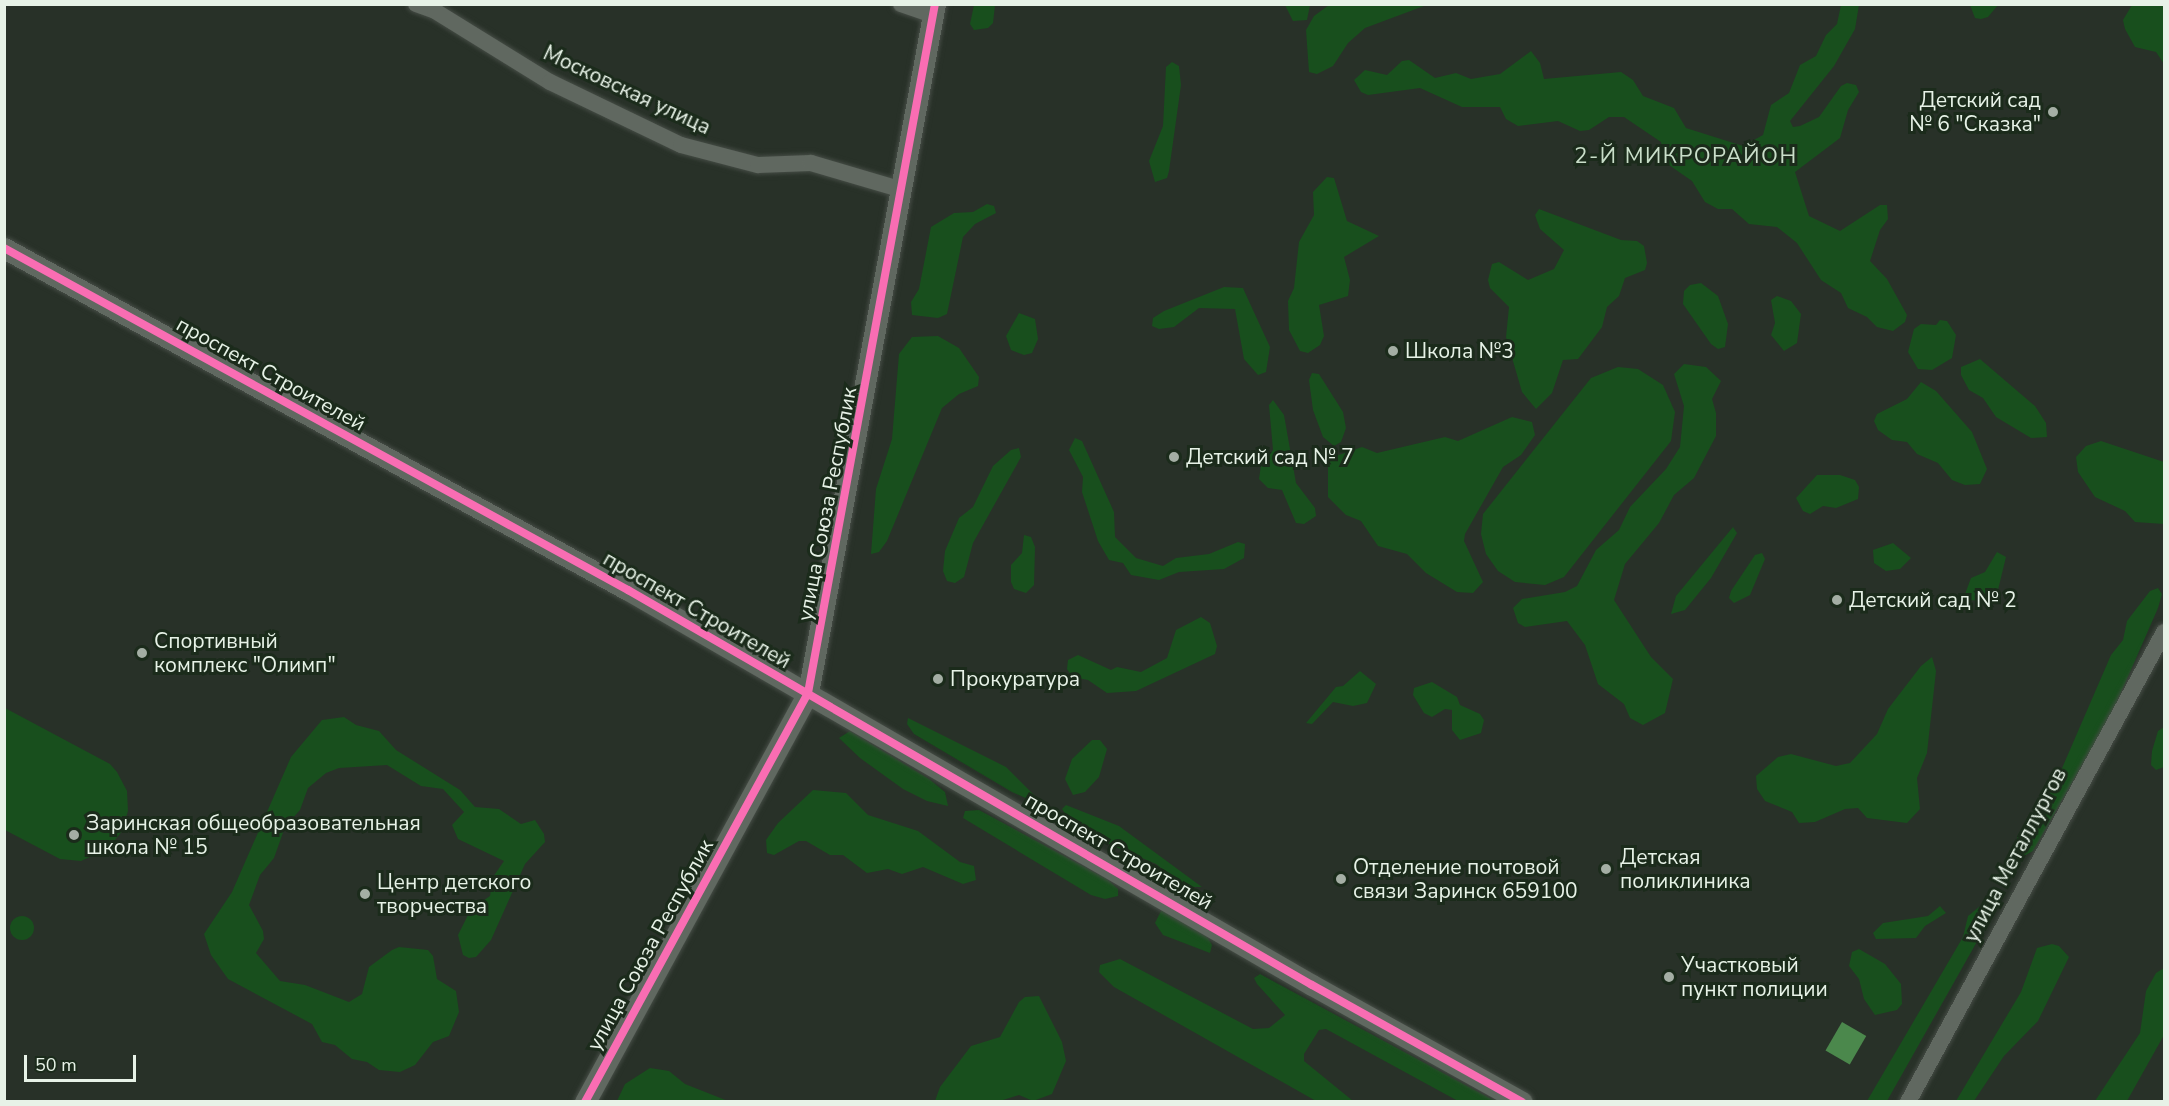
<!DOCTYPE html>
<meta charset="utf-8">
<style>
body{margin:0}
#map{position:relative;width:2169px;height:1106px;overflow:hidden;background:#283128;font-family:"Nunito Sans",sans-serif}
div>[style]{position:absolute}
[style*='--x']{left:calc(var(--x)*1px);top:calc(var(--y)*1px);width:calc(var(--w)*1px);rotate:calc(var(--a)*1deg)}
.green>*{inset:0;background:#184f1d}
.round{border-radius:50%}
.water>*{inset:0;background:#4b884c;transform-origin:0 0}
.roads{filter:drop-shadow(0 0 2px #454c45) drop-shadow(0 0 2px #454c45)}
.minor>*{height:16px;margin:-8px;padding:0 8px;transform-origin:8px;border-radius:8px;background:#606860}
.tertiary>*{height:21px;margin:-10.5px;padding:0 10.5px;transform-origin:10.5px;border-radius:10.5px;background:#606860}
.cycleway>*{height:8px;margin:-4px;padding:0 4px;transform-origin:4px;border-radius:4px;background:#f96db3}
.dots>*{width:16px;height:16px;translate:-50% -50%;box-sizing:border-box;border:3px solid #1b2b1b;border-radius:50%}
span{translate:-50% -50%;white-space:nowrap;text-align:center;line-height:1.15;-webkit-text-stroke:6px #1b2b1b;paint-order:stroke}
.street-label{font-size:21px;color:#e7f2e7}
.poi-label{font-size:21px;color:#e7f2e7}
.right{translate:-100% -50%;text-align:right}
.left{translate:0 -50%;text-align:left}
.neighbourhood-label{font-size:22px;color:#c9dec9;letter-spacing:1.5px}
.frame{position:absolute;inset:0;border:6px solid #e7f2e7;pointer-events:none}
.scale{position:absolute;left:24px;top:1055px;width:112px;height:27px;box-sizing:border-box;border:3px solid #e7f2e7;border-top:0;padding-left:8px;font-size:18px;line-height:21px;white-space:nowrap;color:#e7f2e7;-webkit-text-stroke:4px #1b2b1b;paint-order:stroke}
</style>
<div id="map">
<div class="green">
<div style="clip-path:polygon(974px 5px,995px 5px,993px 23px,988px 28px,974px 30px,970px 24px)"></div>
<div style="clip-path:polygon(1285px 5px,1310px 5px,1307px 20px,1293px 21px)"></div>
<div style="clip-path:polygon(1329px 5px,1329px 4px,1441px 5px,1424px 6px,1365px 28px,1348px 43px,1333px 66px,1317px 74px,1309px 72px,1306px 30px,1314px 16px)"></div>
<div style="clip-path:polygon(1841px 5px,1859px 5px,1855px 29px,1834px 66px,1790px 121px,1793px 127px,1800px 126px,1819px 117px,1841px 86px,1847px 83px,1856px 85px,1859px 92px,1848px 110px,1840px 138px,1795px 172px,1809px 216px,1840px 231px,1880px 205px,1887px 205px,1888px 219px,1880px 230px,1870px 261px,1887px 279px,1907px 315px,1905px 322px,1893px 331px,1877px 327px,1867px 317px,1848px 308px,1841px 293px,1821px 280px,1797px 243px,1777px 227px,1749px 224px,1732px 209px,1718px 209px,1705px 202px,1692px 181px,1666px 163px,1661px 142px,1624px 117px,1609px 117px,1589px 130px,1580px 131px,1558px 121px,1518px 126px,1506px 119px,1500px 107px,1462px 107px,1420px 88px,1368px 95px,1361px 92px,1354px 80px,1365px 70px,1387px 75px,1402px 61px,1409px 60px,1435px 78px,1456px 73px,1471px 79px,1500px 74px,1531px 51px,1540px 63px,1544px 79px,1621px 72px,1633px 80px,1643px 96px,1674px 108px,1686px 128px,1743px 146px,1763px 135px,1771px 105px,1789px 93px,1800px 65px,1816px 56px,1826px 35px,1837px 24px)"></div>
<div style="clip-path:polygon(1970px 5px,1970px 4px,1998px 5px,1988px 17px,1981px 19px,1975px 18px)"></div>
<div style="clip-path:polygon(2132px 5px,2164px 5px,2164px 64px,2156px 52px,2135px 47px,2125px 29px,2123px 20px)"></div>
<div style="clip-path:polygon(1172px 62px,1179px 66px,1181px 85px,1169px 171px,1167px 178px,1155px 182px,1149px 161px,1163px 126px,1166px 67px)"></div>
<div style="clip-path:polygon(1327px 177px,1334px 178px,1347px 221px,1379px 236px,1344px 257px,1350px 280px,1348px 296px,1319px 305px,1324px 336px,1320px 345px,1308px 353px,1300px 351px,1289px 330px,1288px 301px,1294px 288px,1299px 242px,1314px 215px,1313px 192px)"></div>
<div style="clip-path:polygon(987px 204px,994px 206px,996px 213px,975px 224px,963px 237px,947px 314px,938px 318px,912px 315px,911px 302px,919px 289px,931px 227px,954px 213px,973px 212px)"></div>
<div style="clip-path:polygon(1539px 209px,1621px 240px,1637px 241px,1644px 246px,1647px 263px,1645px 270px,1625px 278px,1619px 296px,1607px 307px,1602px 327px,1578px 359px,1563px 360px,1552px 393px,1536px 409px,1522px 392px,1506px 337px,1509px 307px,1490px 288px,1488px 280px,1492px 264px,1499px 262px,1528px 280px,1554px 269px,1564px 250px,1540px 229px,1535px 215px)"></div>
<div style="clip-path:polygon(1701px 283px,1718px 296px,1728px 324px,1725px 347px,1718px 349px,1711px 344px,1683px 304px,1684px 291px,1690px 285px)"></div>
<div style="clip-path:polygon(1224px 287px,1243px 288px,1247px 297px,1270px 347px,1266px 372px,1258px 375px,1244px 359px,1235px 309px,1199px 308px,1174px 327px,1159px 329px,1152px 326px,1153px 318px,1164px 311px)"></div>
<div style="clip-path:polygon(1777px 296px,1791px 301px,1801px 314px,1797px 343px,1784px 351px,1771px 335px,1775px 323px,1771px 300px)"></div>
<div style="clip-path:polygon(1019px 313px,1035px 319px,1038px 339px,1032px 353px,1024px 355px,1011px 350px,1006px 336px)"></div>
<div style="clip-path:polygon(1940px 320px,1947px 321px,1956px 335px,1952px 358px,1932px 370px,1918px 369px,1908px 352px,1914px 329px,1921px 324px,1936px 325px)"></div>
<div style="clip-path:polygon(938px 336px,959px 348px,979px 377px,978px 386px,959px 394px,942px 408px,887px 541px,879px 552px,871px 554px,876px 489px,892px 439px,899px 354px,912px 337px)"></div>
<div style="clip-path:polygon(1980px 359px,2035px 406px,2046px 423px,2047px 437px,2031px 438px,1996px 417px,1983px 398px,1969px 390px,1961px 375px,1961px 367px)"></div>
<div style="clip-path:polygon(1684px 364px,1706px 367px,1721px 381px,1712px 399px,1716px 413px,1716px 436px,1694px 478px,1674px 495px,1659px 523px,1625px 564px,1614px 600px,1651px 657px,1673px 679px,1665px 713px,1643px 725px,1630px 718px,1624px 704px,1598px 684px,1585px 645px,1567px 621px,1525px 627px,1518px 623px,1513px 608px,1522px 599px,1565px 592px,1577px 586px,1596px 550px,1619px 530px,1630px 507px,1666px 469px,1680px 447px,1684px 406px,1674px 374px)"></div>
<div style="clip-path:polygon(1618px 367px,1638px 369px,1663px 385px,1675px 412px,1671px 441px,1564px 577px,1545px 585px,1515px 582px,1498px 571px,1486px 554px,1481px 534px,1483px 514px,1591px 378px)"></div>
<div style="clip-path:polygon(1312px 373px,1319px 374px,1343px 412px,1346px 428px,1341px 442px,1334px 446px,1323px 437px,1313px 410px,1309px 380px)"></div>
<div style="clip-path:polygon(1921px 382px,1936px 391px,1972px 432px,1987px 469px,1980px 484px,1965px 485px,1952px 480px,1938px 463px,1917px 454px,1907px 442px,1892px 440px,1878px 430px,1874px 421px,1877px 414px,1907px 399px)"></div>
<div style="clip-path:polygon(1273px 400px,1284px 415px,1296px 483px,1315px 508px,1316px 516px,1304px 524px,1296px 523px,1282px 490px,1268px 488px,1259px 479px,1261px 465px,1273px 450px,1269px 405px)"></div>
<div style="clip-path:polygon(1512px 417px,1532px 422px,1535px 435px,1521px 455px,1503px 467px,1465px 534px,1464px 541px,1483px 582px,1473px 593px,1457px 592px,1426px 573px,1407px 554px,1378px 546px,1361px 521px,1346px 515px,1328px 497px,1328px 465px,1333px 457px,1362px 447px,1377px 453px,1445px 437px,1458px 441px)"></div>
<div style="clip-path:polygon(1075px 438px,1082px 441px,1114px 512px,1115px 537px,1136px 558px,1163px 566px,1176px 558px,1209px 554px,1238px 542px,1245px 544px,1244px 558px,1224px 569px,1179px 572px,1159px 580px,1131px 575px,1123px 563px,1109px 560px,1098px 541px,1082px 492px,1083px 477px,1069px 450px)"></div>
<div style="clip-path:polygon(2101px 441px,2164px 462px,2164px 524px,2135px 522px,2125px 511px,2095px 497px,2078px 472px,2076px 457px,2086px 446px)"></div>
<div style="clip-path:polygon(1019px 448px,1021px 457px,973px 543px,964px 577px,955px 583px,947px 581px,943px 571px,945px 551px,959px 518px,973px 507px,993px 466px,1011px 450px)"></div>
<div style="clip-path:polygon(1817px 475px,1840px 475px,1855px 480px,1859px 487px,1858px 499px,1836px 508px,1823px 506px,1810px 514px,1803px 511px,1796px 498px)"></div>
<div style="clip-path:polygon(1733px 527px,1737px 533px,1711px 578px,1685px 610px,1671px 614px,1676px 596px)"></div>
<div style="clip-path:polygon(1024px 535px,1031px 537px,1035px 547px,1034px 585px,1026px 593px,1014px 589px,1011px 582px,1011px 565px,1022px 553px)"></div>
<div style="clip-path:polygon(1893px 543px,1911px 558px,1900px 569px,1886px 571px,1874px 563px,1873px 550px)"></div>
<div style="clip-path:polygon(1997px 552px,2006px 557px,1997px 594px,1983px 601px,1969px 600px,1965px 594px,1971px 578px,1985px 572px)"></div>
<div style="clip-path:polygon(1762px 553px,1765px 559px,1750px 595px,1734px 603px,1729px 598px,1731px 591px,1755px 555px)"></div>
<div style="clip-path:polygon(2158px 588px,2162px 594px,2158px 608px,2113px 711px,2033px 851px,2020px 858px,2017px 836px,2053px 789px,2111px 655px,2123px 640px,2127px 621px,2150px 591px)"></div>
<div style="clip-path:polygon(1201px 617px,1210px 623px,1217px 646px,1215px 654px,1136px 691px,1107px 693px,1088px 680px,1072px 677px,1067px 669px,1068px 660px,1078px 655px,1111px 670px,1117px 667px,1141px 672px,1167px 658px,1176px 630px)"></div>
<div style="clip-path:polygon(1932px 657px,1936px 671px,1927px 753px,1917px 778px,1920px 809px,1907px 823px,1867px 818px,1858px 808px,1845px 809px,1815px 822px,1799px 823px,1792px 812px,1765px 801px,1757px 789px,1756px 776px,1778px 757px,1791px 754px,1836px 766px,1850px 763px,1877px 734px,1888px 709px,1921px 666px)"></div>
<div style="clip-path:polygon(1360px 671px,1376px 684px,1367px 703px,1353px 706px,1333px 702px,1312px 724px,1306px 723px,1336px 687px,1343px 686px)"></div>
<div style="clip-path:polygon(1432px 682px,1457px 697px,1460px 705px,1480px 714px,1484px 720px,1481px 733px,1460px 740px,1452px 730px,1452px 710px,1445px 709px,1432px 717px,1424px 713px,1413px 695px,1414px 688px)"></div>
<div style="clip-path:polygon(5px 708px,110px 764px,117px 772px,127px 791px,128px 811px,122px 831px,109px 848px,81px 861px,60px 859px,5px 830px)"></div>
<div style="clip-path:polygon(344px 717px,356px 725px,379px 731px,396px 750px,460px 790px,475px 807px,499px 809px,521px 824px,535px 820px,544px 834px,545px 842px,525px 864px,491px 940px,476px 957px,469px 958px,463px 955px,458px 935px,471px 909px,490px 896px,493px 877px,504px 861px,458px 839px,452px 825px,464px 812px,443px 789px,421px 786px,387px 765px,339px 768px,326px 773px,308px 788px,300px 810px,285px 827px,274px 858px,260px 875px,249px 905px,263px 931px,264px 939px,256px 953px,280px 981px,305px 985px,349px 1002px,362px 994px,369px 967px,392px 950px,399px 947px,428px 950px,433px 956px,437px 979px,456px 991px,459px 1012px,449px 1036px,433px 1042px,415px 1065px,400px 1072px,379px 1070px,367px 1062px,352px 1059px,335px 1045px,322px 1042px,312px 1024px,228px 979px,211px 955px,204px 934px,232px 892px,291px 757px,322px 720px)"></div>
<div style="clip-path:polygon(908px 718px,1006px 767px,1036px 797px,1030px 800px,1012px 792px,914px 734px,907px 724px)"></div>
<div style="clip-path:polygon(2164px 727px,2164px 767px,2156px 770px,2151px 765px,2152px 751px,2158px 731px)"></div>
<div style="clip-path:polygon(850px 731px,929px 779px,945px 792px,948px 806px,927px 801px,903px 789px,860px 758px,839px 738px)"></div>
<div style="clip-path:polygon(1092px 740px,1100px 740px,1107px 749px,1099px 777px,1085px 792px,1073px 795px,1065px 779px,1072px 759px)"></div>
<div style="clip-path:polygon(813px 790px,846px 793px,868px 815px,918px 831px,960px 862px,974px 866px,976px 880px,963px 884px,923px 867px,902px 874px,888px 869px,867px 873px,843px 855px,830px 855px,806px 841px,799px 841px,774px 855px,767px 853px,766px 840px,778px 823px)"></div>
<div style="clip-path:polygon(1066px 805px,1119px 826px,1202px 887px,1186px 887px,1156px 864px,1109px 844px,1066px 815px,1062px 809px)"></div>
<div style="clip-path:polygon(979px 810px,1107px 879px,1118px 889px,1118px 896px,1105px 899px,1091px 895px,963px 818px,965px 811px)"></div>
<div style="clip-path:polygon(1984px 903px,1990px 906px,1992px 915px,1887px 1101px,1867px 1101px,1963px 937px,1968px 916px)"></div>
<div style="clip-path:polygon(1940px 906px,1946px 913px,1925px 926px,1916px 938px,1876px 939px,1873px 933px,1883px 923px,1928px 916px)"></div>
<div style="clip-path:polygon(1161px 911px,1169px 911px,1208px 938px,1212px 945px,1210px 953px,1163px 935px,1155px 923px)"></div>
<div class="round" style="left:10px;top:916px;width:24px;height:24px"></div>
<div style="clip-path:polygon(2052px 944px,2059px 946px,2069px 957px,2038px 1021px,2004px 1056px,1974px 1101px,1956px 1101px,2021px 992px,2037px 948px)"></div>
<div style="clip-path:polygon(1859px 949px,1885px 964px,1901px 984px,1902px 1004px,1897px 1010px,1875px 1015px,1864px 999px,1859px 979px,1849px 966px,1852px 952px)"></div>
<div style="clip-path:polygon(1120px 959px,1253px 1029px,1269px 1028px,1285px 1015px,1257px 984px,1254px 978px,1260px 974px,1495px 1101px,1458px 1101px,1326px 1029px,1319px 1030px,1304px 1054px,1304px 1061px,1353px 1101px,1316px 1101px,1114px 987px,1099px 972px,1100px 965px)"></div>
<div style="clip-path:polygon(2164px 968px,2164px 1035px,2127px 1101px,2095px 1101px,2140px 1033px,2146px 991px,2156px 973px)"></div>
<div style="clip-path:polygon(1039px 996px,1062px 1042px,1066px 1061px,1052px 1094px,1033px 1101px,1019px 1095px,1000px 1101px,935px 1101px,940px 1087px,971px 1046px,1000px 1037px,1019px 1002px,1025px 997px)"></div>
<div style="clip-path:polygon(650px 1068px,669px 1071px,685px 1084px,728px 1101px,617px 1101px,625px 1084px)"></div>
</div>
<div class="water">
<div style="left:1842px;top:1022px;width:28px;height:33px;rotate:30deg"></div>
</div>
<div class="roads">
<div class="minor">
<div style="--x:416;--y:4;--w:20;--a:20"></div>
<div style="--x:435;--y:11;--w:135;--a:31.7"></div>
<div style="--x:550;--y:82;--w:145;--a:25.7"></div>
<div style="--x:681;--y:145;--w:80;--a:14.6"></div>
<div style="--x:758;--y:165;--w:53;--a:-2.2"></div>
<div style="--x:811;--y:163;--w:96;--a:16.4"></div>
<div style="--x:901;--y:4;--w:34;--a:19"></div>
<div style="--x:1908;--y:1102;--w:535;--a:-61.42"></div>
</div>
<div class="tertiary">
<div style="--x:4;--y:248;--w:712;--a:28.73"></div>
<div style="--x:628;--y:590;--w:790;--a:30.01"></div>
<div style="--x:1312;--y:985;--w:240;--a:29.1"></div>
<div style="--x:585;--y:1102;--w:466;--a:-61.4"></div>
<div style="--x:808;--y:693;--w:701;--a:-79.56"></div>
</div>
</div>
<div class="cycleway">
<div style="--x:4;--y:248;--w:712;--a:28.73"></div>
<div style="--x:628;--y:590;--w:790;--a:30.01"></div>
<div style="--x:1312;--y:985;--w:240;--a:29.1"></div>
<div style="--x:585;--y:1102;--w:466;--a:-61.4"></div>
<div style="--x:808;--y:693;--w:701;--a:-79.56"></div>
</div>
<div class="dots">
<div style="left:2053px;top:112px;background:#a4aea4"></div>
<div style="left:1393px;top:351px;background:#a4aea4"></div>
<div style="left:1174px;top:457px;background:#a4aea4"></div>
<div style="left:1837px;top:600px;background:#a4aea4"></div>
<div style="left:142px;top:653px;background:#a4aea4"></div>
<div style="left:938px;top:679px;background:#a4aea4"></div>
<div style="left:74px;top:835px;background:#a4aea4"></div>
<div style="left:1606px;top:869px;background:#a4aea4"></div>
<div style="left:1341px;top:879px;background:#a4aea4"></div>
<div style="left:365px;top:894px;background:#a4aea4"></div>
<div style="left:1669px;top:977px;background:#a4aea4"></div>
</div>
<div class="street-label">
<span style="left:627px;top:90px;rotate:25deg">Московская улица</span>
<span style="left:271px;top:374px;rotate:29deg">проспект Строителей</span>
<span style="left:827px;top:504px;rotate:-79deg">улица Союза Республик</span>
<span style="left:697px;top:610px;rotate:30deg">проспект Строителей</span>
<span style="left:1119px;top:851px;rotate:30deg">проспект Строителей</span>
<span style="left:2015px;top:855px;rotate:-62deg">улица Металлургов</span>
<span style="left:650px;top:945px;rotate:-61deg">улица Союза Республик</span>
</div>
<div class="poi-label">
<span class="right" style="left:2041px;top:112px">Детский сад<br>№ 6 "Сказка"</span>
<span class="left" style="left:1405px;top:351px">Школа №3</span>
<span class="left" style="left:1186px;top:457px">Детский сад № 7</span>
<span class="left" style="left:1849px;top:600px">Детский сад № 2</span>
<span class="left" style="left:154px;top:653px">Спортивный<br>комплекс "Олимп"</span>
<span class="left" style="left:950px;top:679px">Прокуратура</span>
<span class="left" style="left:86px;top:835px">Заринская общеобразовательная<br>школа № 15</span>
<span class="left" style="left:1620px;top:869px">Детская<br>поликлиника</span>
<span class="left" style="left:1353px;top:879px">Отделение почтовой<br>связи Заринск 659100</span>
<span class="left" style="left:377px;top:894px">Центр детского<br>творчества</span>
<span class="left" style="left:1681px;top:977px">Участковый<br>пункт полиции</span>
</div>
<div class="neighbourhood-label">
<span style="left:1686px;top:157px">2-Й МИКРОРАЙОН</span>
</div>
<div class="frame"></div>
<div class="scale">50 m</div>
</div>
